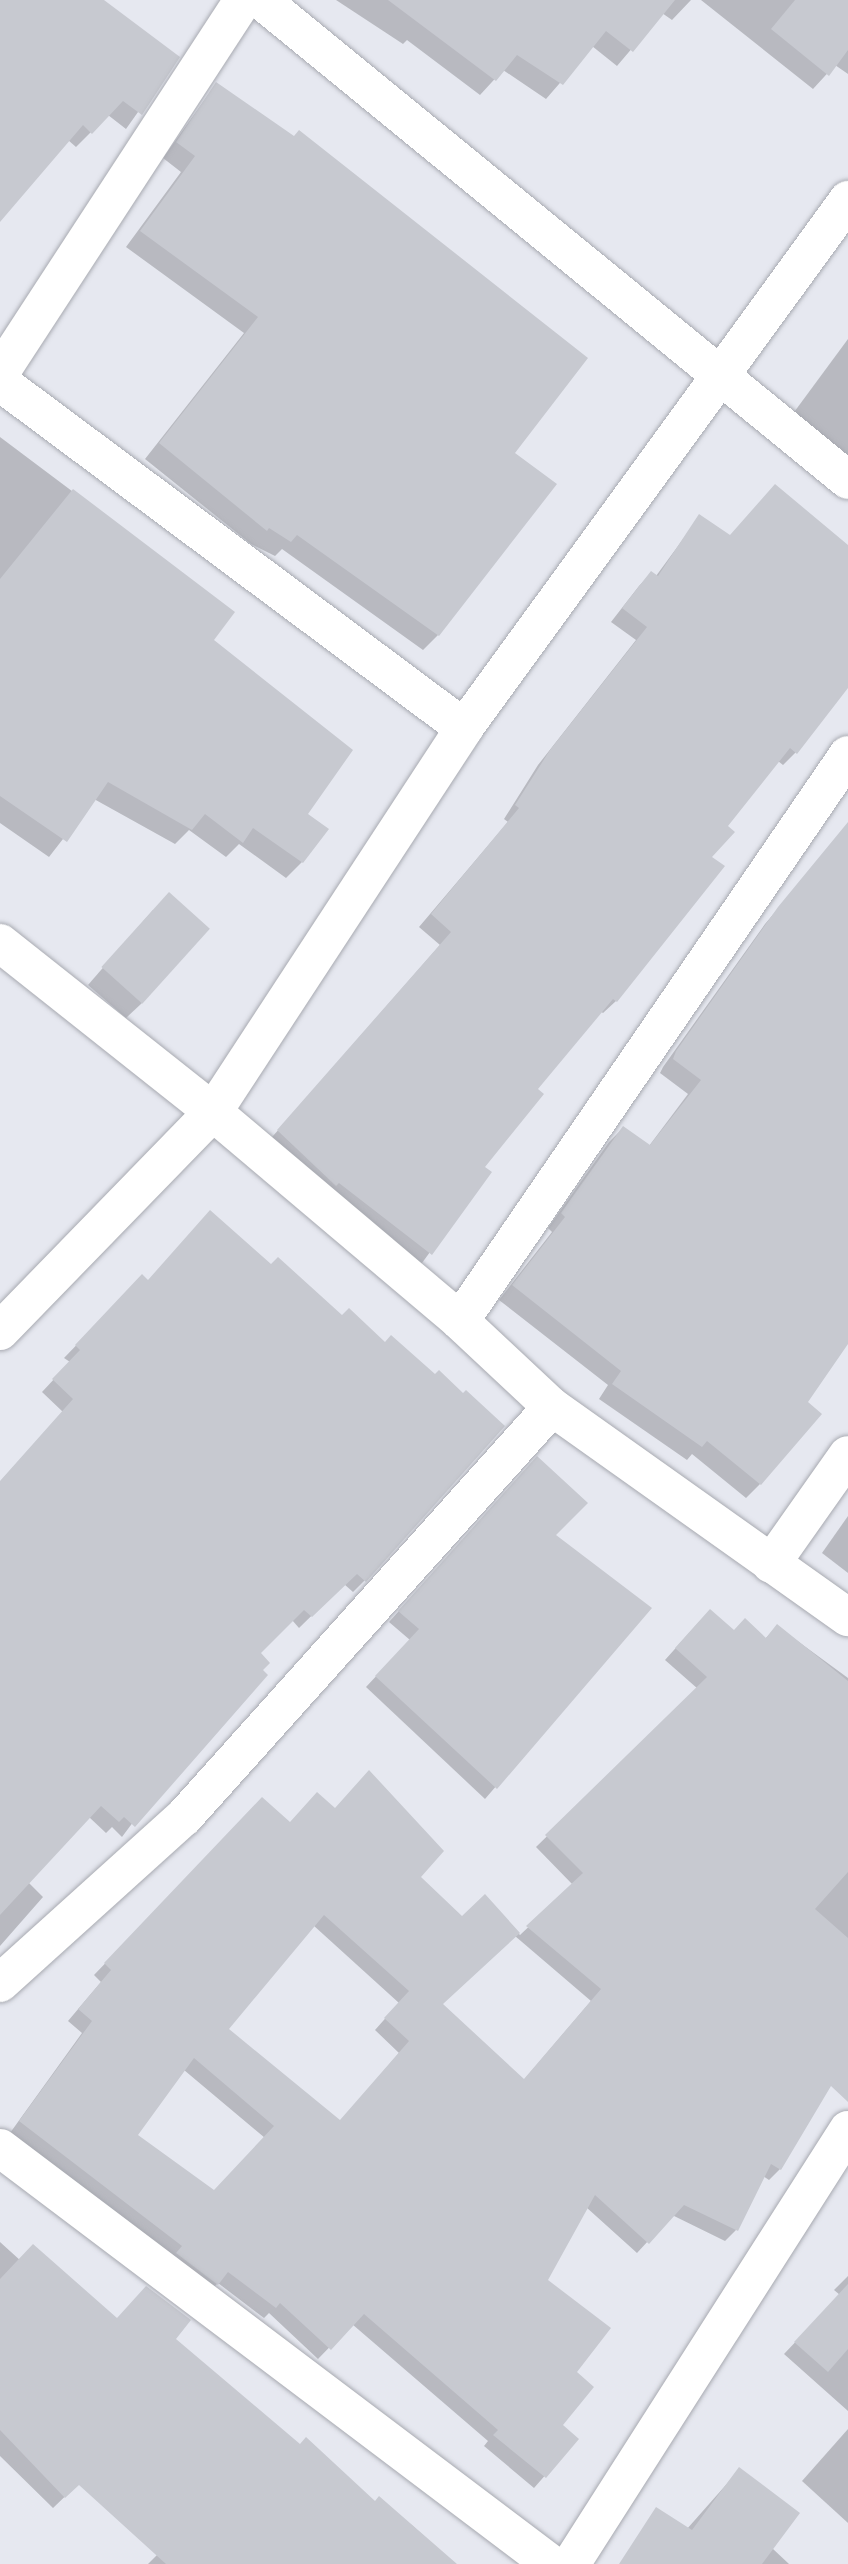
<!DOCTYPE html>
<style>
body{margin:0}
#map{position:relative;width:848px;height:2564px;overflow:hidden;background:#e6e8f0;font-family:Rubik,sans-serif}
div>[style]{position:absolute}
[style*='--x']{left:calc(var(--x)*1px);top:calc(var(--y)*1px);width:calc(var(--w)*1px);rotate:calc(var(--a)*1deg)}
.shadow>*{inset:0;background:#0003}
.building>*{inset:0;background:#c7c9d0;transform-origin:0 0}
.roads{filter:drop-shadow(0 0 2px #a8aab1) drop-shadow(0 0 2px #a8aab1)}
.street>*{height:38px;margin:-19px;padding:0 19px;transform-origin:19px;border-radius:19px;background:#fff}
span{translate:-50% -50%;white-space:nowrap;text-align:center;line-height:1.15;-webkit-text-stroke:6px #fff;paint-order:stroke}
</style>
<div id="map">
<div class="shadow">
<div style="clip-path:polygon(0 0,101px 0,177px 57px,126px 129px,108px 115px,76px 147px,68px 140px,0 218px)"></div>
<div style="clip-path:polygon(336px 0,691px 0,672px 20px,662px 13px,617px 66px,592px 46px,546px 99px,503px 70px,480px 95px,407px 40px,403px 44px)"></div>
<div style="clip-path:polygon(701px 0,848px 0,848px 74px,835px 65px,813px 89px)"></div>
<div style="clip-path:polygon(216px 84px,512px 453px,438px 635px,423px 650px,282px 549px,275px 556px,251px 544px,145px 459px,244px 333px,126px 247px,181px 172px,163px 158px)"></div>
<div style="clip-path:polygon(848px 339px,848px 469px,789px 419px)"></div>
<div style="clip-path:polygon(0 437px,233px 612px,212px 640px,305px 815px,302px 862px,286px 878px,239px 844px,226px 857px,189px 830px,175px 844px,94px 799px,49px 857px,0 823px)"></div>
<div style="clip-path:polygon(700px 516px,729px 537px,848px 548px,848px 635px,796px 752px,783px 765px,778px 761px,725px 826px,710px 857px,616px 1001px,603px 1013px,600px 1011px,536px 1089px,483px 1167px,489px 1172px,419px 1267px,266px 1144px,440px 945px,419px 927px,508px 822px,504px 819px,538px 765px,636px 640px,611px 622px,639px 586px,651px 573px,656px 576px)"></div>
<div style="clip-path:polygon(848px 826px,848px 1341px,806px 1403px,760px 1484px,746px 1498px,692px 1454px,687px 1460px,599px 1399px,608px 1385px,499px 1300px,552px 1232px,548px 1228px,609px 1142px,623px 1128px,649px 1146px,688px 1094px,660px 1073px,663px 1067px,765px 924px)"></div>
<div style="clip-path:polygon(153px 910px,142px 1003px,126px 1018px,88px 985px)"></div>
<div style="clip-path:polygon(142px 1277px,365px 1580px,353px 1592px,344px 1584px,299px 1628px,292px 1620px,259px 1653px,122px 1837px,112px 1827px,106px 1833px,89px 1817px,28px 1882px,43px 1897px,0 1946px,0 1482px,63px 1412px,42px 1392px,70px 1362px,64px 1358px)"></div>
<div style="clip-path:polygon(527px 1469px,554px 1535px,650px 1608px,485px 1799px,366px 1687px,410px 1640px,389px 1622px)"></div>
<div style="clip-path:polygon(848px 1516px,848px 1573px,822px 1553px)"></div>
<div style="clip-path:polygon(evenodd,699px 1622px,765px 1639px,777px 1626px,848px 1678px,848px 2065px,829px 2085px,780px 2169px,769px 2180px,763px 2176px,736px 2230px,725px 2241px,672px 2215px,637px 2253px,586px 2207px,545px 2281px,575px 2372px,560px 2425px,577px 2439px,534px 2488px,484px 2446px,488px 2441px,352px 2324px,318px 2359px,269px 2313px,264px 2318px,218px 2283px,206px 2295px,10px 2133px,82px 2033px,68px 2021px,101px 1982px,94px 1975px,262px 1800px,289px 1824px,419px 1878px,462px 1918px,484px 1897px,520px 1935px,573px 1885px,536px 1847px,698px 1689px,665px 1660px,699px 1622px,313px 1925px,399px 2003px,375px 2030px,399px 2053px,340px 2122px,226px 2030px,313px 1925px,699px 1622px,515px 1936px,591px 2001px,523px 2081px,441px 2004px,515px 1936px,699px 1622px,184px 2070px,265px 2138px,214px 2192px,136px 2135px,184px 2070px)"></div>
<div style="clip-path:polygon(0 2242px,53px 2290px,116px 2320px,174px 2339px,300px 2446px,375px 2503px,379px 2499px,414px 2527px,454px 2564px,304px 2564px,104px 2459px,53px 2508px,0 2456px)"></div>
<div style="clip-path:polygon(848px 2276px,848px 2411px,784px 2354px,840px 2295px,834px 2290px)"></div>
<div style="clip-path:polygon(848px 2429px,848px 2523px,802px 2481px)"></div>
<div style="clip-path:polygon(740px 2469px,772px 2548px,789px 2564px,656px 2564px)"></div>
<div style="clip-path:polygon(181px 2531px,216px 2564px,148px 2564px)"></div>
</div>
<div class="building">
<div style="clip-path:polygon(0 0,104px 0,180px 57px,142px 115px,123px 101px,92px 134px,83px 125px,0 222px)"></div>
<div style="clip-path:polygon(388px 0,675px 0,633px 52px,606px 31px,563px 85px,517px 55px,496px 81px)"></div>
<div style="clip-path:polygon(795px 0,848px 0,848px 50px,829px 76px,771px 29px)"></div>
<div style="clip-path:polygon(216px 82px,294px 136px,299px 130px,588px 358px,515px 453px,557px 484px,439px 636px,297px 535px,291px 542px,269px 528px,267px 531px,159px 443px,258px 317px,140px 231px,195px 156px,176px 142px)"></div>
<div style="clip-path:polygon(775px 484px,848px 545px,848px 688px,797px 754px,790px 748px,728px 826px,735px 832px,712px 857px,725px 866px,617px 1002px,613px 999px,538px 1089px,544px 1094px,485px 1167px,492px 1172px,432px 1255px,339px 1183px,336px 1186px,277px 1130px,451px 932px,431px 914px,519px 808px,515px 805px,550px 750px,647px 627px,622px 608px,651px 571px,658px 576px,699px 514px,730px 535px)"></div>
<div style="clip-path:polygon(73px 489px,235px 612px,214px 640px,353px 750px,308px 814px,329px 829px,303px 863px,253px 828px,243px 843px,205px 814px,192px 830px,108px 782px,67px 842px,0 796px,0 579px)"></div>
<div style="clip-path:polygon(848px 822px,848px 1344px,808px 1402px,822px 1414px,761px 1485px,707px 1441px,702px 1447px,612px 1384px,621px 1371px,512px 1285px,565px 1217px,561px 1213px,623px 1126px,650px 1145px,701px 1080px,673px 1059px,676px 1051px,778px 907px)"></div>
<div style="left:169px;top:892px;width:55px;height:101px;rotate:42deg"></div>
<div style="clip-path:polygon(210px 1210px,271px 1264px,278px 1257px,342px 1315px,349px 1308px,385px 1342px,391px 1335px,435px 1374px,439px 1370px,463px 1393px,466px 1390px,505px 1426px,366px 1582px,357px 1574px,312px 1617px,304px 1610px,261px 1653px,270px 1663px,263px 1670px,268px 1675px,135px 1827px,124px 1817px,119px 1822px,101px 1806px,0 1915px,0 1481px,73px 1399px,52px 1379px,80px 1350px,75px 1345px,142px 1274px,148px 1280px)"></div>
<div style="clip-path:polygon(537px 1456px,588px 1503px,556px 1535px,652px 1608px,497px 1789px,375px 1676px,419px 1629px,398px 1611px)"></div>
<div style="clip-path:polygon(evenodd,710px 1609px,734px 1630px,745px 1618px,766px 1638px,777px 1624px,848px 1681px,848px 1872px,815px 1909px,848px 1938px,848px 2102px,831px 2086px,781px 2170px,771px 2164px,738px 2231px,684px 2205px,649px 2244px,595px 2195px,548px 2280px,611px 2328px,577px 2372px,594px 2387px,563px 2425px,579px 2439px,546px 2478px,493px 2435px,498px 2430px,364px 2314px,331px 2350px,280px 2303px,276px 2308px,228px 2272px,218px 2285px,176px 2253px,182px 2246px,19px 2121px,92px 2021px,78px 2009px,111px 1970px,104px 1963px,262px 1797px,290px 1822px,317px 1792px,335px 1808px,369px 1770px,444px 1851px,421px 1877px,462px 1916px,485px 1894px,520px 1933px,443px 2004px,524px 2079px,601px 1989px,526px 1926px,583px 1873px,545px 1835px,707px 1677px,675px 1648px,710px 1609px,324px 1915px,409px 1991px,384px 2018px,409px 2041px,340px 2120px,229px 2029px,324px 1915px,710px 1609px,194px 2058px,274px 2126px,214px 2190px,138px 2135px,194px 2058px)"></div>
<div style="clip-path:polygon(33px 2244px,117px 2318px,146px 2286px,191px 2320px,176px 2339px,300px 2444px,306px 2437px,375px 2501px,379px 2496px,457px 2564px,166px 2564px,79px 2485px,65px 2498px,0 2430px,0 2279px)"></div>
<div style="clip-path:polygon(848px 2284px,848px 2349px,828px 2372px,794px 2342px)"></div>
<div style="clip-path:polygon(739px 2467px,800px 2513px,762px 2564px,619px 2564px,656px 2507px,692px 2530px)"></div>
</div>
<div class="roads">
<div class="street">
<div style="--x:261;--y:0;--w:758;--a:39.27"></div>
<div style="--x:0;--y:373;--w:445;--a:-56.9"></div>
<div style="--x:0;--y:382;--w:579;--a:36.71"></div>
<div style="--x:0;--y:943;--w:272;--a:38.4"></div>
<div style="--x:213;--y:1112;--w:324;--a:40.2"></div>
<div style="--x:460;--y:1321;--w:126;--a:43.1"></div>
<div style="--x:552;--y:1407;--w:363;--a:35.4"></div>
<div style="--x:460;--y:1321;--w:686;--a:-55.57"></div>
<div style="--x:0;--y:1331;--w:305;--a:-45.8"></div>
<div style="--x:213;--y:1112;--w:459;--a:-56.8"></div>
<div style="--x:464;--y:728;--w:653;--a:-53.97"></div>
<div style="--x:771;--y:1564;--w:133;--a:-54.8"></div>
<div style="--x:0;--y:1983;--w:248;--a:-42.1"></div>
<div style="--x:184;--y:1817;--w:551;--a:-48.09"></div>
<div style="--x:0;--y:2148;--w:690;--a:37.05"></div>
<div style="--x:571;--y:2564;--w:515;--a:-57.45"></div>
</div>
</div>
</div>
